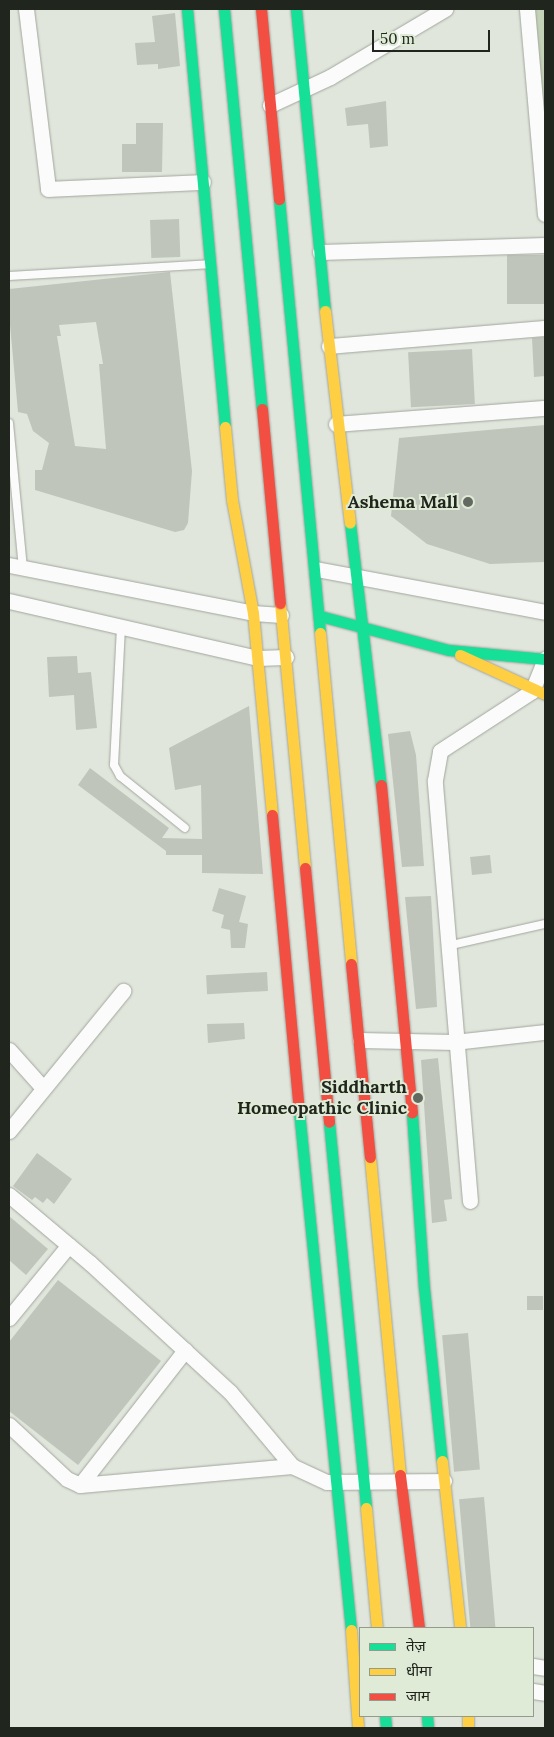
<!DOCTYPE html>
<meta charset="utf-8">
<style>
body{margin:0}
#map{position:relative;width:554px;height:1737px;overflow:hidden;background:#e0e6db;font-family:Lora,"Noto Sans Devanagari",serif}
div>[style]{position:absolute}
[style*='--x']{left:calc(var(--x)*1px);top:calc(var(--y)*1px);width:calc(var(--w)*1px);rotate:calc(var(--a)*1deg)}
.green>*{inset:0;background:#c4d2b8}
.building>*{inset:0;background:#c0c5bc;transform-origin:0 0}
.roads{filter:drop-shadow(0 0 1px #a2a69e) drop-shadow(0 0 1px #a2a69e)}
.lane>*{height:8px;margin:-4px;padding:0 4px;transform-origin:4px;border-radius:4px;background:#fafbfa}
.street>*{height:15px;margin:-7.5px;padding:0 7.5px;transform-origin:7.5px;border-radius:7.5px;background:#fafbfa}
.fast>*{height:11px;margin:-5.5px;padding:0 5.5px;transform-origin:5.5px;border-radius:5.5px;background:#16e098}
.slow>*{height:11px;margin:-5.5px;padding:0 5.5px;transform-origin:5.5px;border-radius:5.5px;background:#ffcf43}
.jam>*{height:11px;margin:-5.5px;padding:0 5.5px;transform-origin:5.5px;border-radius:5.5px;background:#f24e42}
.dots>*{width:14px;height:14px;translate:-50% -50%;box-sizing:border-box;border:2px solid #dfebd6;border-radius:50%}
span{translate:-50% -50%;white-space:nowrap;text-align:center;line-height:1.15;-webkit-text-stroke:4px #dfebd6;paint-order:stroke}
.poi-label{font-size:18px;color:#20251d;font-weight:700}
.right{translate:-100% -50%;text-align:right}
.frame{position:absolute;inset:0;border:10px solid #20251d;pointer-events:none}
.legend{position:absolute;left:359px;top:1627px;width:175px;height:90px;box-sizing:border-box;background:#dfebd6;border:1px solid #939c8c;margin:0;padding:6px 9px;list-style:none;font-size:15px;color:#20251d}
.legend li{display:flex;align-items:center;gap:10px;height:25px}
.legend b{width:25px;border:1px solid #939c8c}
.scale{position:absolute;left:372px;top:30px;width:118px;height:22px;box-sizing:border-box;border:2px solid #20251d;border-top:0;padding-left:6px;font-size:15px;line-height:18px;white-space:nowrap;color:#20251d;-webkit-text-stroke:4px #dfebd6;paint-order:stroke}
</style>
<div id="map">
<div class="green">
<div style="clip-path:polygon(535px 9px,545px 9px,545px 128px)"></div>
</div>
<div class="building">
<div style="clip-path:polygon(175px 13px,180px 66px,158px 69px,158px 64px,137px 65px,135px 43px,155px 42px,152px 16px)"></div>
<div style="clip-path:polygon(386px 101px,388px 146px,370px 148px,368px 124px,347px 126px,345px 108px)"></div>
<div style="clip-path:polygon(136px 123px,163px 123px,162px 172px,122px 172px,122px 144px,136px 144px)"></div>
<div style="left:179px;top:219px;width:38px;height:29px;rotate:88deg"></div>
<div style="left:545px;top:255px;width:49px;height:38px;rotate:90deg"></div>
<div style="clip-path:polygon(evenodd,170px 272px,192px 471px,188px 523px,184px 530px,175px 532px,35px 490px,35px 470px,42px 470px,49px 443px,33px 431px,27px 414px,18px 412px,9px 314px,9px 289px,170px 272px,96px 322px,103px 364px,99px 364px,106px 449px,75px 446px,57px 336px,61px 336px,59px 325px,96px 322px)"></div>
<div style="clip-path:polygon(545px 337px,545px 376px,534px 377px,532px 338px)"></div>
<div style="left:472px;top:349px;width:55px;height:64px;rotate:87deg"></div>
<div style="clip-path:polygon(545px 425px,545px 562px,490px 564px,427px 544px,391px 516px,399px 438px)"></div>
<div style="clip-path:polygon(77px 656px,78px 673px,91px 672px,97px 728px,76px 730px,74px 695px,49px 697px,47px 657px)"></div>
<div style="clip-path:polygon(249px 706px,263px 874px,202px 873px,202px 855px,166px 855px,166px 851px,78px 785px,90px 768px,169px 828px,162px 838px,202px 839px,201px 785px,175px 790px,169px 748px)"></div>
<div style="clip-path:polygon(410px 731px,416px 755px,424px 866px,402px 867px,388px 734px)"></div>
<div style="left:490px;top:855px;width:18px;height:20px;rotate:84deg"></div>
<div style="clip-path:polygon(219px 888px,246px 896px,239px 922px,248px 924px,245px 948px,231px 948px,230px 930px,221px 928px,224px 915px,212px 911px)"></div>
<div style="clip-path:polygon(431px 896px,437px 1007px,416px 1009px,405px 897px)"></div>
<div style="left:267px;top:972px;width:19px;height:61px;rotate:87deg"></div>
<div style="clip-path:polygon(244px 1023px,245px 1039px,208px 1043px,207px 1024px)"></div>
<div style="clip-path:polygon(438px 1058px,452px 1199px,444px 1200px,447px 1221px,432px 1223px,421px 1060px)"></div>
<div style="clip-path:polygon(37px 1153px,72px 1179px,54px 1204px,47px 1198px,43px 1203px,35px 1197px,32px 1200px,13px 1186px)"></div>
<div style="clip-path:polygon(9px 1216px,48px 1249px,26px 1275px,9px 1260px)"></div>
<div style="clip-path:polygon(58px 1280px,161px 1361px,78px 1465px,9px 1411px,9px 1342px)"></div>
<div style="left:543px;top:1296px;width:14px;height:16px;rotate:90deg"></div>
<div style="left:468px;top:1333px;width:137px;height:26px;rotate:85deg"></div>
<div style="left:484px;top:1497px;width:132px;height:25px;rotate:85deg"></div>
</div>
<div class="roads">
<div class="lane">
<div style="--x:9;--y:276;--w:200;--a:-3.4"></div>
<div style="--x:9;--y:423;--w:146;--a:84.5"></div>
<div style="--x:121;--y:627;--w:138;--a:92.9"></div>
<div style="--x:114;--y:765;--w:13;--a:61"></div>
<div style="--x:120;--y:776;--w:83;--a:38.7"></div>
<div style="--x:447;--y:946;--w:100;--a:-12.7"></div>
</div>
<div class="street">
<div style="--x:26;--y:9;--w:181;--a:83"></div>
<div style="--x:48;--y:189;--w:155;--a:-2.6"></div>
<div style="--x:527;--y:9;--w:206;--a:85"></div>
<div style="--x:270;--y:105;--w:66;--a:-25"></div>
<div style="--x:330;--y:77;--w:134;--a:-30.6"></div>
<div style="--x:320;--y:252;--w:225;--a:-1.8"></div>
<div style="--x:329;--y:346;--w:217;--a:-4.8"></div>
<div style="--x:336;--y:424;--w:210;--a:-4.4"></div>
<div style="--x:9;--y:565;--w:249;--a:11.1"></div>
<div style="--x:253;--y:613;--w:28;--a:4"></div>
<div style="--x:316;--y:569;--w:233;--a:10.6"></div>
<div style="--x:9;--y:601;--w:254;--a:12.9"></div>
<div style="--x:257;--y:658;--w:29;--a:-2"></div>
<div style="--x:360;--y:1040;--w:94;--a:1.2"></div>
<div style="--x:454;--y:1042;--w:92;--a:-6.3"></div>
<div style="--x:9;--y:1050;--w:51;--a:48.2"></div>
<div style="--x:9;--y:1131;--w:181;--a:-50.8"></div>
<div style="--x:9;--y:1195;--w:106;--a:40"></div>
<div style="--x:90;--y:1263;--w:190;--a:42.7"></div>
<div style="--x:230;--y:1392;--w:97;--a:50"></div>
<div style="--x:292;--y:1466;--w:38;--a:25"></div>
<div style="--x:327;--y:1482;--w:117;--a:-0.5"></div>
<div style="--x:470;--y:1201;--w:422;--a:-94.8"></div>
<div style="--x:435;--y:780;--w:29;--a:-80"></div>
<div style="--x:440;--y:751;--w:110;--a:-33.1"></div>
<div style="--x:532;--y:691;--w:35;--a:-68"></div>
<div style="--x:9;--y:1318;--w:94;--a:-50.6"></div>
<div style="--x:9;--y:1425;--w:79;--a:43"></div>
<div style="--x:67;--y:1479;--w:14;--a:25"></div>
<div style="--x:80;--y:1485;--w:171;--a:-52.1"></div>
<div style="--x:80;--y:1485;--w:213;--a:-5.1"></div>
<div style="--x:533;--y:1666;--w:12;--a:9"></div>
<div style="--x:533;--y:1691;--w:12;--a:9"></div>
</div>
<div class="fast">
<div style="--x:187;--y:9;--w:420;--a:84.8"></div>
<div style="--x:224;--y:9;--w:402;--a:84.6"></div>
<div style="--x:296;--y:9;--w:303;--a:84.5"></div>
<div style="--x:279;--y:199;--w:436;--a:84.6"></div>
<div style="--x:350;--y:523;--w:264;--a:83.3"></div>
<div style="--x:320;--y:616;--w:133;--a:14.8"></div>
<div style="--x:449;--y:650;--w:96;--a:5.4"></div>
<div style="--x:299;--y:1111;--w:522;--a:84.28"></div>
<div style="--x:412;--y:1113;--w:175;--a:86.1"></div>
<div style="--x:424;--y:1288;--w:174;--a:84.1"></div>
<div style="--x:329;--y:1122;--w:388;--a:84.5"></div>
<div style="--x:385;--y:1716;--w:12;--a:85"></div>
<div style="--x:427;--y:1716;--w:12;--a:85"></div>
</div>
<div class="slow">
<div style="--x:325;--y:311;--w:213;--a:83.3"></div>
<div style="--x:225;--y:427;--w:73;--a:84.5"></div>
<div style="--x:232;--y:500;--w:115;--a:79.5"></div>
<div style="--x:253;--y:613;--w:203;--a:84.6"></div>
<div style="--x:280;--y:603;--w:266;--a:84.6"></div>
<div style="--x:320;--y:633;--w:332;--a:84.6"></div>
<div style="--x:460;--y:655;--w:94;--a:24.6"></div>
<div style="--x:370;--y:1157;--w:319;--a:84.6"></div>
<div style="--x:442;--y:1461;--w:168;--a:83.8"></div>
<div style="--x:366;--y:1508;--w:121;--a:84.8"></div>
<div style="--x:351;--y:1630;--w:98;--a:85.9"></div>
<div style="--x:468;--y:1716;--w:12;--a:90"></div>
</div>
<div class="jam">
<div style="--x:261;--y:9;--w:191;--a:84.6"></div>
<div style="--x:262;--y:409;--w:195;--a:84.7"></div>
<div style="--x:381;--y:785;--w:329;--a:84.6"></div>
<div style="--x:272;--y:815;--w:297;--a:84.8"></div>
<div style="--x:305;--y:868;--w:255;--a:84.6"></div>
<div style="--x:351;--y:964;--w:194;--a:84.4"></div>
<div style="--x:400;--y:1475;--w:154;--a:82.9"></div>
</div>
</div>
<div class="dots">
<div style="left:468px;top:502px;background:#636960"></div>
<div style="left:418px;top:1098px;background:#636960"></div>
</div>
<div class="poi-label">
<span class="right" style="left:458px;top:502px">Ashema Mall</span>
<span class="right" style="left:407px;top:1098px">Siddharth<br>Homeopathic Clinic</span>
</div>
<div class="frame"></div>
<ul class="legend">
<li><b style="height:6px;background:#16e098"></b>तेज़</li>
<li><b style="height:6px;background:#ffcf43"></b>धीमा</li>
<li><b style="height:6px;background:#f24e42"></b>जाम</li>
</ul>
<div class="scale">50 m</div>
</div>
